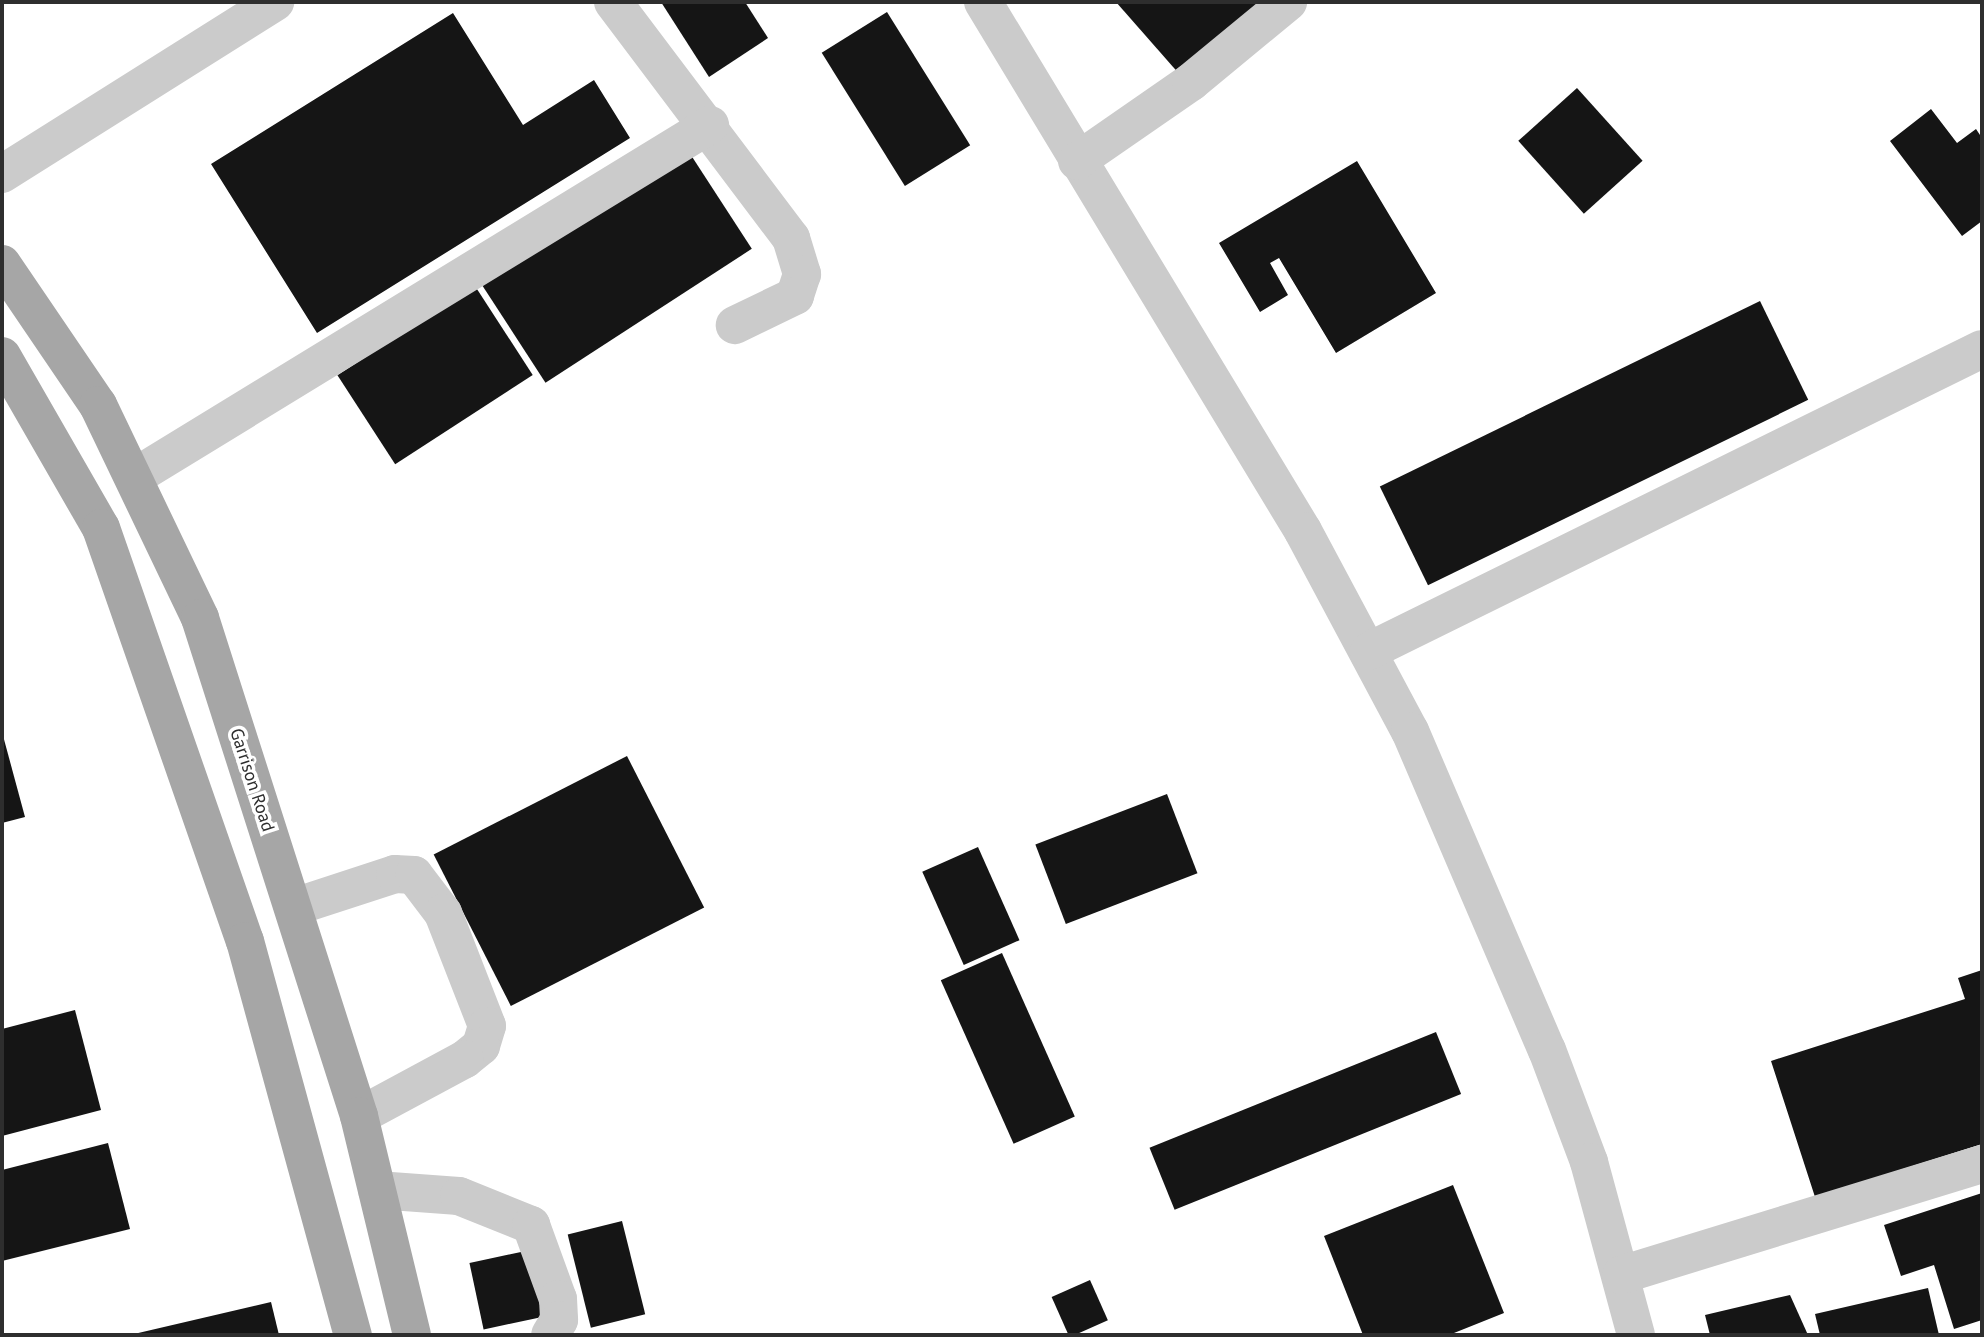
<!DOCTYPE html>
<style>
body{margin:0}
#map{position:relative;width:1984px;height:1337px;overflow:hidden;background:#fff;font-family:"PT Sans",sans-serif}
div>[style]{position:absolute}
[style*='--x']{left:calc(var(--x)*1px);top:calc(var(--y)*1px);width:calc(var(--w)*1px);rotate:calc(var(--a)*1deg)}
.building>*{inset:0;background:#151515;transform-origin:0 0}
.minor>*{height:38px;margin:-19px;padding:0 19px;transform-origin:19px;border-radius:19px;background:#cbcbcb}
.major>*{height:38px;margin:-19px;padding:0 19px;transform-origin:19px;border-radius:19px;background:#a6a6a6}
span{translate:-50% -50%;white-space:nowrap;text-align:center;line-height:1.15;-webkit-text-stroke:7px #fff;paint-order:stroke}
.street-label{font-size:18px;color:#2e2e2e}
.frame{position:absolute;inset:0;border:4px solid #2e2e2e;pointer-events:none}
</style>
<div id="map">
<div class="building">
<div style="clip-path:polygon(661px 2px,745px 2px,768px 38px,709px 77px)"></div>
<div style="clip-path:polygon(1116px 2px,1267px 2px,1181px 76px)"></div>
<div style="left:887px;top:12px;width:157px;height:77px;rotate:58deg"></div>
<div style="clip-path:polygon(453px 13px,523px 125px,594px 80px,630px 138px,317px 333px,211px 164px)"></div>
<div style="left:1577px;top:88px;width:98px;height:79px;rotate:48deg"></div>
<div style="clip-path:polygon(1931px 109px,1957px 143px,1976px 129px,1982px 138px,1982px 221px,1962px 236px,1890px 141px)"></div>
<div style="left:687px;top:149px;width:119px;height:246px;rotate:57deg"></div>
<div style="clip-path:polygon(1357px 161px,1436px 293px,1336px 353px,1279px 258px,1270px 263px,1288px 295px,1260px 312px,1219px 243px)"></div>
<div style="left:475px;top:286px;width:106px;height:164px;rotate:57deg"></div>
<div style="left:1760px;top:301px;width:110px;height:423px;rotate:64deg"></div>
<div style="clip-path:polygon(2px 732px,25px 817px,2px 823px)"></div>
<div style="left:627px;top:756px;width:170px;height:217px;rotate:63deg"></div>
<div style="left:1167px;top:794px;width:85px;height:141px;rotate:69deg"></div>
<div style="left:978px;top:847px;width:102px;height:61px;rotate:66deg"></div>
<div style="left:1002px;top:953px;width:179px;height:67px;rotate:66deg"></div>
<div style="clip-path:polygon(1982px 970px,1982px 1144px,1815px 1197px,1771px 1061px,1965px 999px,1958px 978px)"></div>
<div style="clip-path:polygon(75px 1010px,101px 1110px,2px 1136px,2px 1029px)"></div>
<div style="left:1436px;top:1032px;width:67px;height:309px;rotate:68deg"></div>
<div style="clip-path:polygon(108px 1143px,130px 1229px,2px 1261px,2px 1170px)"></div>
<div style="clip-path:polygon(1453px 1185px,1504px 1313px,1449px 1335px,1363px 1335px,1324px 1236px)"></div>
<div style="clip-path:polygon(1982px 1193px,1982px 1320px,1954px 1329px,1934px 1265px,1901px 1276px,1884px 1225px)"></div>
<div style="left:622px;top:1221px;width:96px;height:56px;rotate:76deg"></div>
<div style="left:535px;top:1249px;width:68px;height:67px;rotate:78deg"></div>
<div style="left:1090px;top:1280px;width:44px;height:42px;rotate:66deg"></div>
<div style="clip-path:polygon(1928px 1288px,1939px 1335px,1820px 1335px,1815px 1314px)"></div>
<div style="clip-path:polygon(1790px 1295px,1808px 1335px,1710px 1335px,1705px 1315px)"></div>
<div style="clip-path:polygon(271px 1302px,279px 1335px,134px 1335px,134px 1334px)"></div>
</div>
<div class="minor">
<div style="--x:613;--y:2;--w:296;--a:53"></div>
<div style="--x:791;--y:238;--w:38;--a:73"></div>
<div style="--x:802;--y:274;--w:23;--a:108"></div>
<div style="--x:795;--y:296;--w:67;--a:154.2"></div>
<div style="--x:983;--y:2;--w:618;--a:58.83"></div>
<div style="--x:1303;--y:531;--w:227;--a:61.9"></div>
<div style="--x:1410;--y:731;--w:347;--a:66.8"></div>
<div style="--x:1547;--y:1050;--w:120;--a:69.4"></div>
<div style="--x:1589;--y:1162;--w:179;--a:74.8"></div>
<div style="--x:1077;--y:161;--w:139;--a:-34.7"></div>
<div style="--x:1191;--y:82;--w:126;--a:-39.5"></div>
<div style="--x:2;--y:174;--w:323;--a:-32.2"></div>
<div style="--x:136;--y:476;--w:673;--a:-31.45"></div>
<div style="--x:1369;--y:651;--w:683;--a:-26.23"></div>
<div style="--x:294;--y:907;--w:106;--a:-18.1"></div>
<div style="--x:395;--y:874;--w:19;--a:3"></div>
<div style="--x:414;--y:875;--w:48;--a:52.7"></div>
<div style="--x:443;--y:913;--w:121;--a:68.7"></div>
<div style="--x:487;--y:1026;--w:21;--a:107"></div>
<div style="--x:481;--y:1046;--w:21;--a:141"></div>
<div style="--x:465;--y:1059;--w:120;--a:151.7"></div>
<div style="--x:377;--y:1190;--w:82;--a:4.2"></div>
<div style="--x:459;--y:1196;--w:78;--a:21.9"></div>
<div style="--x:531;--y:1225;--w:79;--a:70"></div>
<div style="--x:558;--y:1299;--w:21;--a:87"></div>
<div style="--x:559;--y:1320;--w:17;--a:121"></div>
<div style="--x:1621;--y:1275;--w:378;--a:-17.1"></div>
</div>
<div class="major">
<div style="--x:2;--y:264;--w:171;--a:55.8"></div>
<div style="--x:98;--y:405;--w:236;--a:64.4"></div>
<div style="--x:200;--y:618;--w:523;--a:72.29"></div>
<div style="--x:359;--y:1116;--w:225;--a:76.4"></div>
<div style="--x:2;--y:356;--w:198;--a:60.1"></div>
<div style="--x:101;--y:528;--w:437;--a:70.8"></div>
<div style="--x:245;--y:941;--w:409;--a:74.7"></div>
</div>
<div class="street-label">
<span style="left:252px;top:780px;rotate:72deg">Garrison Road</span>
</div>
<div class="frame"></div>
</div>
